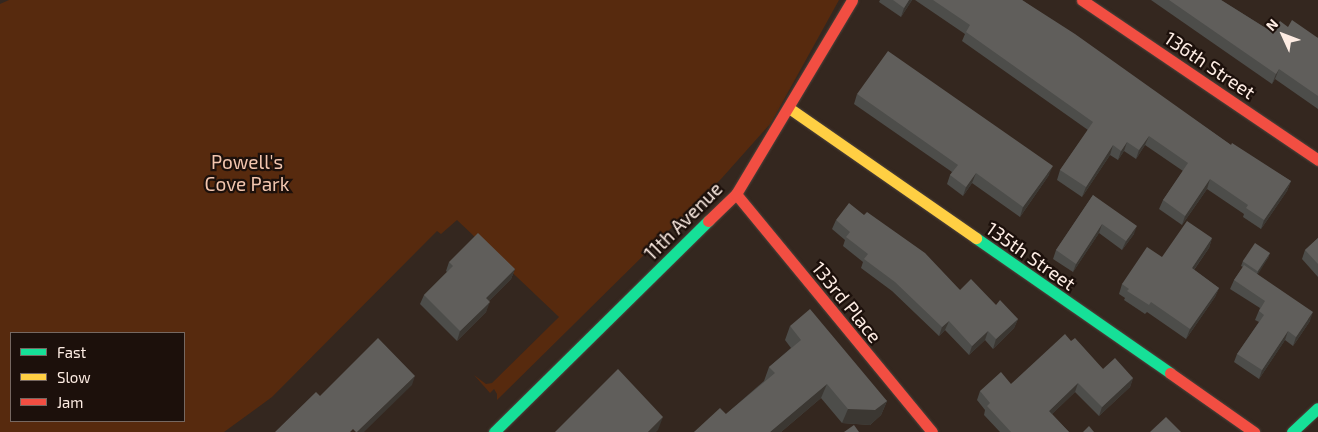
<!DOCTYPE html>
<style>
body{margin:0}
#map{position:relative;width:1318px;height:432px;overflow:hidden;background:#34271f;font-family:"Exo 2",sans-serif}
div>[style]{position:absolute}
[style*='--x']{left:calc(var(--x)*1px);top:calc(var(--y)*1px);width:calc(var(--w)*1px);rotate:calc(var(--a)*1deg)}
.green>*{inset:0;background:#572a0e}
.roads{filter:drop-shadow(0 0 1px #4e433c) drop-shadow(0 0 1px #4e433c)}
.fast>*{height:11px;margin:-5.5px;padding:0 5.5px;transform-origin:5.5px;border-radius:5.5px;background:#16e098}
.slow>*{height:11px;margin:-5.5px;padding:0 5.5px;transform-origin:5.5px;border-radius:5.5px;background:#ffcf43}
.jam>*{height:11px;margin:-5.5px;padding:0 5.5px;transform-origin:5.5px;border-radius:5.5px;background:#f24e42}
.wall>*{inset:0;background:#4d4d4a}
.shaded-wall>*{inset:0;background:#3b3732}
.building>*{inset:0;background:#605e5b;transform-origin:0 0}
span{translate:-50% -50%;white-space:nowrap;text-align:center;line-height:1.15;-webkit-text-stroke:4.5px #1c100b;paint-order:stroke}
.street-label{font-size:19px;color:#fdece3}
.park-label{font-size:19px;color:#f2c5ae}
.legend{position:absolute;left:10px;top:332px;width:175px;height:90px;box-sizing:border-box;background:#1c100b;border:1px solid #766861;margin:0;padding:6px 9px;list-style:none;font-size:15px;color:#fdece3}
.legend li{display:flex;align-items:center;gap:10px;height:25px}
.legend b{width:25px;border:1px solid #766861}
.north{position:absolute;left:1258px;top:10px;width:50px;height:50px;-webkit-text-stroke:4px #1c100b;paint-order:stroke;rotate:313deg;font-size:14px;font-weight:700;line-height:20px;text-align:center;color:#fdece3}
.north::after{content:'';display:block;margin:auto;width:18px;height:22px;background:#fdece3;clip-path:polygon(50% 0,100% 100%,50% 72%,0 100%)}
</style>
<div id="map">
<div class="green">
<div style="clip-path:polygon(evenodd,9px 0,839px 0,771px 123px,721px 179px,497px 400px,497px 394px,494px 389px,490px 393px,474px 375px,486px 384px,492px 383px,559px 317px,457px 220px,441px 234px,437px 231px,272px 397px,224px 432px,0 432px,0 4px,9px 0,11px 333px,184px 333px,184px 421px,11px 421px,11px 333px)"></div>
</div>
<div class="roads">
<div class="fast">
<div style="--x:976;--y:238;--w:236;--a:34.8"></div>
<div style="--x:494;--y:432;--w:301;--a:-44.6"></div>
<div style="--x:1292;--y:432;--w:35;--a:-43"></div>
</div>
<div class="slow">
<div style="--x:789;--y:108;--w:228;--a:34.8"></div>
</div>
<div class="jam">
<div style="--x:1082;--y:0;--w:285;--a:34.1"></div>
<div style="--x:736;--y:194;--w:308;--a:50.5"></div>
<div style="--x:708;--y:221;--w:39;--a:-44"></div>
<div style="--x:736;--y:194;--w:226;--a:-59.1"></div>
<div style="--x:1170;--y:373;--w:103;--a:35.1"></div>
</div>
</div>
<div class="wall">
<div style="clip-path:polygon(880px 0,912px 0,901px 17px,879px 2px)"></div>
<div style="clip-path:polygon(915px 0,1022px 0,1231px 145px,1291px 181px,1287px 191px,1261px 229px,1243px 217px,1244px 214px,1207px 189px,1182px 225px,1159px 209px,1163px 200px,1183px 171px,1145px 145px,1136px 159px,1124px 151px,1118px 160px,1110px 155px,1082px 197px,1057px 180px,1060px 170px,1088px 130px,962px 41px,965px 34px)"></div>
<div style="clip-path:polygon(1151px 0,1221px 0,1272px 32px,1288px 27px,1318px 38px,1318px 109px,1275px 79px,1272px 84px)"></div>
<div style="clip-path:polygon(857px 94px,1049px 175px,1020px 217px,972px 183px,963px 196px,947px 184px,950px 175px,952px 172px,854px 104px)"></div>
<div style="clip-path:polygon(1093px 195px,1134px 234px,1122px 250px,1099px 233px,1073px 272px,1053px 259px,1056px 250px)"></div>
<div style="clip-path:polygon(836px 220px,960px 290px,996px 305px,1018px 319px,1014px 328px,993px 349px,985px 340px,969px 355px,945px 330px,939px 336px,892px 291px,861px 268px,863px 262px,843px 246px,845px 240px,832px 229px)"></div>
<div style="clip-path:polygon(1212px 238px,1209px 248px,1194px 270px,1219px 288px,1215px 297px,1186px 339px,1147px 312px,1145px 314px,1124px 300px,1125px 298px,1119px 294px,1122px 284px,1162px 257px)"></div>
<div style="clip-path:polygon(1318px 238px,1318px 277px,1302px 259px,1305px 250px)"></div>
<div style="clip-path:polygon(1270px 253px,1268px 258px,1257px 274px,1310px 321px,1293px 346px,1285px 340px,1259px 379px,1234px 362px,1237px 354px,1259px 322px,1255px 320px,1260px 308px,1230px 289px,1234px 280px,1243px 267px,1241px 266px,1243px 261px)"></div>
<div style="clip-path:polygon(449px 262px,515px 269px,511px 279px,489px 301px,486px 312px,457px 341px,420px 304px,424px 295px,447px 272px,446px 271px)"></div>
<div style="clip-path:polygon(790px 326px,887px 401px,881px 415px,870px 425px,842px 423px,821px 398px,781px 432px,694px 432px,726px 414px,764px 381px,769px 367px,791px 348px,785px 340px)"></div>
<div style="clip-path:polygon(1071px 341px,1103px 369px,1133px 378px,1130px 387px,1099px 416px,1075px 392px,1052px 414px,1069px 432px,1000px 432px,984px 415px,985px 410px,977px 400px,980px 391px,1011px 384px)"></div>
</div>
<div class="shaded-wall">
<div style="clip-path:polygon(909px 0,912px 0,901px 17px,904px 8px)"></div>
<div style="clip-path:polygon(1279px 69px,1275px 79px,1272px 84px,1276px 74px)"></div>
<div style="clip-path:polygon(1149px 136px,1145px 145px,1136px 159px,1139px 150px)"></div>
<div style="clip-path:polygon(1127px 142px,1124px 151px,1118px 160px,1121px 151px)"></div>
<div style="clip-path:polygon(1113px 145px,1110px 155px,1082px 197px,1086px 187px)"></div>
<div style="clip-path:polygon(1053px 166px,1049px 175px,1020px 217px,1023px 207px)"></div>
<div style="clip-path:polygon(976px 173px,972px 183px,963px 196px,966px 187px)"></div>
<div style="clip-path:polygon(1210px 179px,1207px 189px,1182px 225px,1185px 216px)"></div>
<div style="clip-path:polygon(1291px 181px,1287px 191px,1261px 229px,1264px 220px)"></div>
<div style="clip-path:polygon(1102px 224px,1099px 233px,1073px 272px,1076px 264px)"></div>
<div style="clip-path:polygon(1137px 226px,1134px 234px,1122px 250px,1126px 241px)"></div>
<div style="clip-path:polygon(1212px 238px,1209px 248px,1188px 278px,1192px 268px)"></div>
<div style="clip-path:polygon(1270px 253px,1268px 258px,1257px 276px,1258px 271px)"></div>
<div style="clip-path:polygon(515px 269px,511px 279px,482px 308px,486px 298px)"></div>
<div style="clip-path:polygon(1219px 288px,1215px 297px,1186px 339px,1190px 329px)"></div>
<div style="clip-path:polygon(490px 302px,486px 312px,457px 341px,460px 331px)"></div>
<div style="clip-path:polygon(1313px 312px,1310px 321px,1293px 346px,1296px 337px)"></div>
<div style="clip-path:polygon(1018px 319px,1014px 328px,993px 349px,996px 339px)"></div>
<div style="clip-path:polygon(949px 321px,945px 330px,939px 336px,942px 327px)"></div>
<div style="clip-path:polygon(988px 331px,985px 340px,969px 355px,972px 346px)"></div>
<div style="clip-path:polygon(1288px 331px,1285px 340px,1259px 379px,1262px 370px)"></div>
<div style="clip-path:polygon(415px 376px,412px 385px,364px 432px,357px 432px)"></div>
<div style="clip-path:polygon(1133px 378px,1130px 387px,1099px 416px,1102px 407px)"></div>
<div style="clip-path:polygon(1078px 383px,1075px 392px,1046px 420px,1049px 411px)"></div>
<div style="clip-path:polygon(827px 384px,821px 398px,781px 432px,770px 432px)"></div>
<div style="clip-path:polygon(887px 401px,881px 415px,870px 425px,842px 423px,848px 409px)"></div>
<div style="clip-path:polygon(663px 417px,658px 430px,656px 432px,648px 432px)"></div>
</div>
<div class="building">
<div style="clip-path:polygon(893px 0,909px 0,904px 8px)"></div>
<div style="clip-path:polygon(933px 0,1022px 0,1075px 34px,1231px 145px,1232px 143px,1291px 181px,1264px 220px,1246px 208px,1248px 205px,1210px 179px,1185px 216px,1163px 200px,1188px 163px,1149px 136px,1139px 150px,1127px 142px,1121px 151px,1113px 145px,1086px 187px,1060px 170px,1093px 122px,966px 32px,970px 25px)"></div>
<div style="clip-path:polygon(1169px 0,1221px 0,1272px 32px,1280px 21px,1288px 27px,1292px 20px,1318px 38px,1318px 96px,1279px 69px,1276px 74px)"></div>
<div style="clip-path:polygon(888px 51px,1053px 166px,1023px 207px,976px 173px,966px 187px,950px 175px,958px 165px,857px 94px)"></div>
<div style="clip-path:polygon(1093px 195px,1137px 226px,1126px 241px,1102px 224px,1076px 264px,1056px 250px)"></div>
<div style="clip-path:polygon(849px 203px,864px 215px,867px 212px,925px 253px,960px 290px,971px 279px,996px 305px,1000px 300px,1018px 319px,996px 339px,988px 331px,972px 346px,949px 321px,942px 327px,895px 282px,864px 259px,868px 254px,846px 237px,850px 232px,836px 220px)"></div>
<div style="clip-path:polygon(1187px 221px,1212px 238px,1192px 268px,1219px 288px,1190px 329px,1151px 302px,1149px 305px,1127px 291px,1129px 289px,1122px 284px,1147px 247px,1162px 257px)"></div>
<div style="clip-path:polygon(478px 233px,515px 269px,486px 298px,490px 302px,460px 331px,424px 295px,453px 266px,449px 262px)"></div>
<div style="clip-path:polygon(1318px 238px,1318px 264px,1305px 250px)"></div>
<div style="left:1255px;top:243px;width:18px;height:22px;rotate:34deg"></div>
<div style="clip-path:polygon(1244px 265px,1313px 312px,1296px 337px,1288px 331px,1262px 370px,1237px 354px,1264px 315px,1259px 311px,1265px 301px,1234px 280px)"></div>
<div style="clip-path:polygon(810px 309px,887px 401px,875px 410px,848px 409px,827px 384px,770px 432px,694px 432px,720px 408px,726px 414px,775px 373px,769px 367px,801px 340px,790px 326px)"></div>
<div style="clip-path:polygon(1065px 334px,1071px 341px,1075px 338px,1103px 369px,1115px 358px,1133px 378px,1102px 407px,1078px 383px,1049px 411px,1069px 432px,1011px 432px,987px 406px,990px 403px,980px 391px,1001px 372px,1011px 384px)"></div>
<div style="clip-path:polygon(378px 338px,415px 376px,357px 432px,356px 432px,353px 429px,350px 432px,275px 432px,316px 392px,320px 396px)"></div>
<div style="clip-path:polygon(618px 369px,663px 417px,648px 432px,555px 432px)"></div>
<div style="clip-path:polygon(1166px 417px,1181px 432px,1150px 432px)"></div>
<div style="clip-path:polygon(854px 425px,859px 432px,844px 432px)"></div>
<div style="clip-path:polygon(1089px 426px,1094px 432px,1083px 432px)"></div>
</div>
<div class="street-label">
<span style="left:1210px;top:65px;rotate:34deg">136th Street</span>
<span style="left:683px;top:221px;rotate:-45deg">11th Avenue</span>
<span style="left:1031px;top:256px;rotate:35deg">135th Street</span>
<span style="left:847px;top:302px;rotate:51deg">133rd Place</span>
</div>
<div class="park-label">
<span style="left:247px;top:173px">Powell's<br>Cove Park</span>
</div>
<ul class="legend">
<li><b style="height:6px;background:#16e098"></b>Fast</li>
<li><b style="height:6px;background:#ffcf43"></b>Slow</li>
<li><b style="height:6px;background:#f24e42"></b>Jam</li>
</ul>
<div class="north">N</div>
</div>
